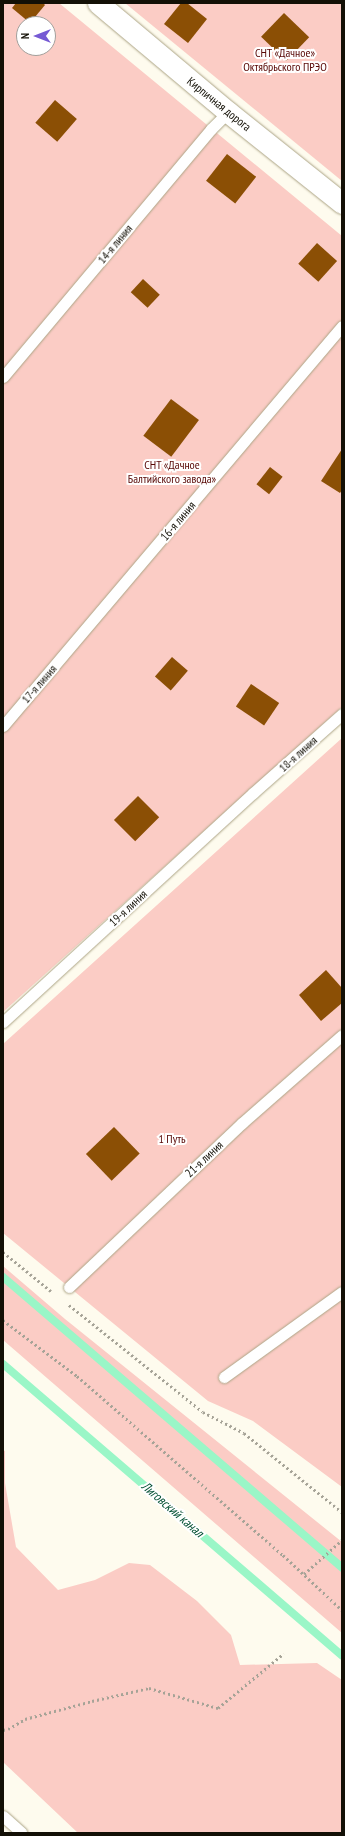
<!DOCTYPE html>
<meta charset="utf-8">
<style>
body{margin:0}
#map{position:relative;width:345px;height:1836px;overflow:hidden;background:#fefbee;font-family:"PT Sans Narrow",sans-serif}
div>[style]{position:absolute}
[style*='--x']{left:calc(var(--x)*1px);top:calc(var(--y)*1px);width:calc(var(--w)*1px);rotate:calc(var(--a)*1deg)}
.green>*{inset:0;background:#fbccc5}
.stream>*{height:8px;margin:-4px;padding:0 4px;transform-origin:4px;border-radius:4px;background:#9af6c7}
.building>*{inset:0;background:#8b4f05;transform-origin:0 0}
.path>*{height:2.5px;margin-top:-1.25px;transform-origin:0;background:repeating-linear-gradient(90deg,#a6a397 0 2px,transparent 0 5px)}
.roads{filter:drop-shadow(0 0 1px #aca485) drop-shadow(0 0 1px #aca485)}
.service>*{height:11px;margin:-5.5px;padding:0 5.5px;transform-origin:5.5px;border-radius:5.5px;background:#fff}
.minor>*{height:21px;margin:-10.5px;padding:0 10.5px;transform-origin:10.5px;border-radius:10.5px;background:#fff}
span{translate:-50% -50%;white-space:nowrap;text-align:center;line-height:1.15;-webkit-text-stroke:4px #fff;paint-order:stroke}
.park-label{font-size:12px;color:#580805}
.street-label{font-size:12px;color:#131006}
.water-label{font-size:13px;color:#004f32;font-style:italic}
.frame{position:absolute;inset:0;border:4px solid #131006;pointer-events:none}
.north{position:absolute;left:16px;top:16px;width:40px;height:40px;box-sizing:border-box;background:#fff;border:1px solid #a19f9b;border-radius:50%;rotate:270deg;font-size:11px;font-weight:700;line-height:16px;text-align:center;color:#131006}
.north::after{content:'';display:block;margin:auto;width:14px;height:18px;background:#765ad4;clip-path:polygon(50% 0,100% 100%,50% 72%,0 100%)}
</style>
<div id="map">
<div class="green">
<div style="clip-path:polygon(evenodd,3px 3px,59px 3px,342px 236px,342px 707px,3px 1012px,3px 3px,24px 24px,48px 24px,48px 48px,24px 48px,24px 24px)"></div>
<div style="clip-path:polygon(125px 3px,342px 3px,342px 181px)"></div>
<div style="clip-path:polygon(342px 738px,342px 1487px,253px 1421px,208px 1401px,3px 1233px,3px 1044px)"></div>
<div style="clip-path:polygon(3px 1266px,65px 1319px,342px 1542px,342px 1633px,3px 1340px)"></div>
<div style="clip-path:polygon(3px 1450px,5px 1451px,5px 1483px,16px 1547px,58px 1590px,95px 1580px,129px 1563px,150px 1565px,197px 1601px,231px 1635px,240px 1665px,317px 1663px,342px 1680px,342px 1833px,78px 1833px,3px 1762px)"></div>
</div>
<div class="stream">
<div style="--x:3;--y:1277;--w:447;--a:40.6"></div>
<div style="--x:3;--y:1364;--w:447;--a:40.7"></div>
</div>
<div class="building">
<div style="clip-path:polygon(16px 3px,43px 3px,45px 5px,30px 23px,12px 8px)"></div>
<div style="clip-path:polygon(181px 3px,187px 3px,207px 19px,188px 43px,164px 24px)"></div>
<div style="left:284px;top:13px;width:35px;height:33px;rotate:44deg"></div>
<div style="left:55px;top:100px;width:29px;height:30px;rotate:41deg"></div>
<div style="left:227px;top:154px;width:37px;height:34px;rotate:38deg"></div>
<div style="left:317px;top:243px;width:27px;height:28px;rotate:42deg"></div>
<div style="left:143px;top:279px;width:23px;height:18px;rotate:43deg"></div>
<div style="left:171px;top:399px;width:35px;height:46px;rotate:37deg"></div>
<div style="clip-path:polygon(342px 449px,342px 490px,340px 493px,321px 481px)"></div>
<div style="left:270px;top:467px;width:16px;height:22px;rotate:38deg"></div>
<div style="left:172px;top:657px;width:21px;height:26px;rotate:41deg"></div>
<div style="left:251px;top:684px;width:34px;height:27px;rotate:34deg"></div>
<div style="left:138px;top:796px;width:30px;height:34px;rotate:45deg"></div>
<div style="clip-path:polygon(326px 970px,342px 988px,342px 1003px,321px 1021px,299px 995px)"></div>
<div style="left:114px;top:1127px;width:37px;height:39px;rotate:46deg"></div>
</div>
<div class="path">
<div style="--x:3;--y:1252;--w:62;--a:39.1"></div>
<div style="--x:69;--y:1305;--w:171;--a:38.6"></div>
<div style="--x:203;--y:1412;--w:46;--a:27.1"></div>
<div style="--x:244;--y:1433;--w:126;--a:38.9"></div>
<div style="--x:3;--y:1320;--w:93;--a:37.1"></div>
<div style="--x:77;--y:1376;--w:273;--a:41"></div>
<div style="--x:283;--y:1555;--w:81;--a:43"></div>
<div style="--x:304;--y:1574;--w:51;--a:-41.8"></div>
<div style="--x:3;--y:1730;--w:5;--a:-11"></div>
<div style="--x:8;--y:1729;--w:20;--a:-30"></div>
<div style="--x:25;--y:1719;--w:69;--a:-15"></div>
<div style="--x:92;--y:1701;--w:58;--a:-12.8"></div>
<div style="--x:149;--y:1688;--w:72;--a:16.2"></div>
<div style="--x:218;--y:1708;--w:85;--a:-39.7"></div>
</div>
<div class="roads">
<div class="service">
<div style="--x:3;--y:377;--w:324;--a:-50"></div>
<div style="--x:211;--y:129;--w:24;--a:-45"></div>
<div style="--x:3;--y:726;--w:524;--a:-49.72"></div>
<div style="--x:3;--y:1022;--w:339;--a:-42.5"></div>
<div style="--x:253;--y:793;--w:119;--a:-41.6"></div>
<div style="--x:69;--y:1287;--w:238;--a:-43.5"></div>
<div style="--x:242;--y:1123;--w:133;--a:-41.3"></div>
<div style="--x:224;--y:1377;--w:145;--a:-35.8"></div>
<div style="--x:3;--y:1816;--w:25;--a:42"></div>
</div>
<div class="minor">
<div style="--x:98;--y:3;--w:170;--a:40"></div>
<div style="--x:228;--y:112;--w:146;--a:38.6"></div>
</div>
</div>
<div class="park-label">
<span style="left:285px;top:60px">СНТ «Дачное»<br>Октябрьского ПРЭО</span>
<span style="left:172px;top:472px">СНТ «Дачное<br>Балтийского завода»</span>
<span style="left:172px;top:1139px">1 Путь</span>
</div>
<div class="street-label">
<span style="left:219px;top:104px;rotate:39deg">Кирпичная дорога</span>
<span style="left:115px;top:244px;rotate:-50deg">14-я линия</span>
<span style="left:178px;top:521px;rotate:-50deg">16-я линия</span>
<span style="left:39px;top:684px;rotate:-49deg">17-я линия</span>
<span style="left:298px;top:754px;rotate:-42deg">18-я линия</span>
<span style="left:128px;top:908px;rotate:-43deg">19-я линия</span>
<span style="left:204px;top:1159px;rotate:-43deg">21-я линия</span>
</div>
<div class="water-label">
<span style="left:172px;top:1510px;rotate:41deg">Лиговский канал</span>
</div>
<div class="frame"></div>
<div class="north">N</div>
</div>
